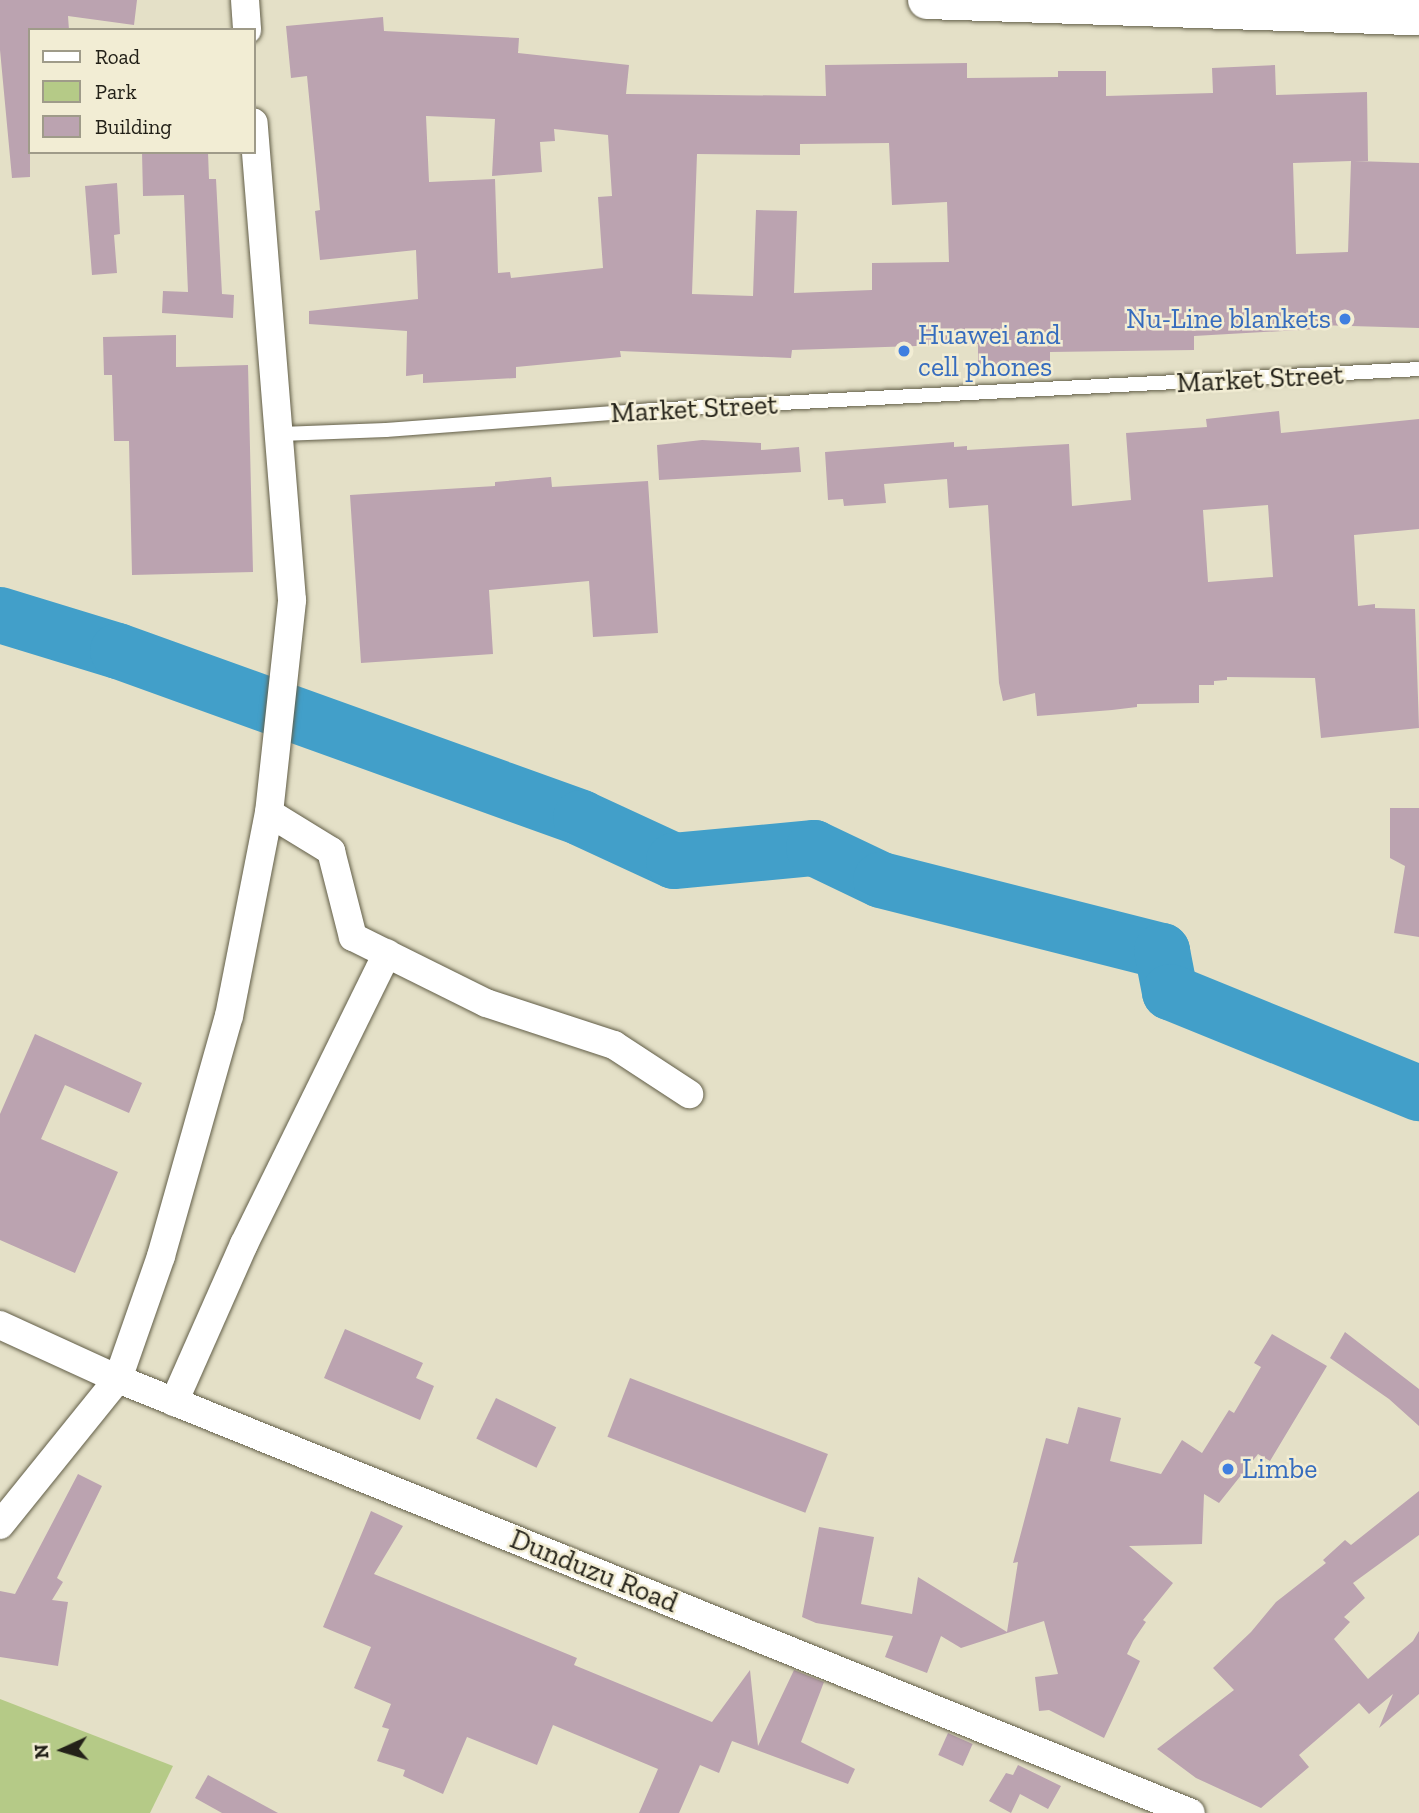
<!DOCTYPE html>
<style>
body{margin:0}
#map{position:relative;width:1419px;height:1813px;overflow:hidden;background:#e4e0c7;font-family:"Zilla Slab",serif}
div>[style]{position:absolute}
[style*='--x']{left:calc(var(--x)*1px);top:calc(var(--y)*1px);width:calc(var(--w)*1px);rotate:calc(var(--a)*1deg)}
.green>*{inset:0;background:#b5ca87}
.river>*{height:56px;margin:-28px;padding:0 28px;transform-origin:28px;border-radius:28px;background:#429fc9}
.building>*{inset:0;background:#bba3b0;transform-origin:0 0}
.roads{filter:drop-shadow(0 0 2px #625e48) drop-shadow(0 0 2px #625e48)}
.lane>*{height:14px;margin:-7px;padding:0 7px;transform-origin:7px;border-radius:7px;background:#fff}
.street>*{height:28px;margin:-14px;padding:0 14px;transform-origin:14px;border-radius:14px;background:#fff}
.highway>*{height:38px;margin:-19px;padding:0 19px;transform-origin:19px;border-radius:19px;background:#fff}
.dots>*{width:19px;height:19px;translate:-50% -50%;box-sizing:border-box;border:4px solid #f2edd4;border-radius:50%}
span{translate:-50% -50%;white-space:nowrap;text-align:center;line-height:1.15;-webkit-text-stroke:5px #f2edd4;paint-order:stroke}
.shop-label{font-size:28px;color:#366cbe}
.right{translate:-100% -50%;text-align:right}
.left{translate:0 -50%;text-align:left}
.street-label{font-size:28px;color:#232118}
.legend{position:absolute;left:28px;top:28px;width:228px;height:126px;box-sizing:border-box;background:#f2edd4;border:2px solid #9f9b89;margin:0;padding:9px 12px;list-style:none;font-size:21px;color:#232118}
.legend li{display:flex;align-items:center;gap:14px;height:35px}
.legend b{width:35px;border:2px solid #9f9b89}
.north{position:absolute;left:28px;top:1715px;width:70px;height:70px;-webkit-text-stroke:5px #f2edd4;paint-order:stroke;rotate:266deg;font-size:19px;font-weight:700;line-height:28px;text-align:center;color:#232118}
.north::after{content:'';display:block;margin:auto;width:24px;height:32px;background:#232118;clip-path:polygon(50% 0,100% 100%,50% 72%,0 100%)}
</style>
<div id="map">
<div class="green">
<div style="clip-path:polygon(0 1699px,173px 1766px,150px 1813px,0 1813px)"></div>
</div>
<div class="river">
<div style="--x:0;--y:615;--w:123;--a:17"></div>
<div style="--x:118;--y:651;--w:492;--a:19.8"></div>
<div style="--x:581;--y:818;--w:102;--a:24.8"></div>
<div style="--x:674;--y:861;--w:141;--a:-5.3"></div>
<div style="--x:814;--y:848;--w:74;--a:25.5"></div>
<div style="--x:881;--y:880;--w:290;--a:14.2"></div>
<div style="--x:1162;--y:951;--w:42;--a:79"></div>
<div style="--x:1170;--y:992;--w:269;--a:22.1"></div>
</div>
<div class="building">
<div style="clip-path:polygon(0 0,137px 0,134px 25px,68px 16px,69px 30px,30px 30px,30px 177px,12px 178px,0 50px)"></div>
<div style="clip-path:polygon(evenodd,383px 17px,384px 31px,519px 38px,518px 53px,629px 65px,626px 94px,826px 96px,825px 65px,967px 63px,967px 78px,1058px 77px,1058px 71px,1106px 71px,1106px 96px,1213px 93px,1212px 68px,1275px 65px,1276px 95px,1367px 92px,1368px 161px,1354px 161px,1419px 163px,1419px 328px,1317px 325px,1318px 329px,1194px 336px,1194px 350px,1050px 352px,1050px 366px,978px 366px,978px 344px,792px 350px,791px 358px,620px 351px,621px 357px,516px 367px,516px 378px,423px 383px,423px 374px,406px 376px,407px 331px,309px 324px,309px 311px,418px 299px,416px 250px,320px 260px,315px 211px,320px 210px,307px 76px,291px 78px,286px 26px,383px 17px,426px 116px,495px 119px,492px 176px,542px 172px,540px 142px,555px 141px,554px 129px,608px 135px,612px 196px,598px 197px,603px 268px,511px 278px,510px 272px,498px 273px,495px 179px,429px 182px,426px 116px,383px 17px,889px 143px,892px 205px,947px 202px,949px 262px,872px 263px,872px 290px,794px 293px,797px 211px,756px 210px,753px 296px,692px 294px,697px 154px,800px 155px,800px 144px,889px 143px,383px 17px,1351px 161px,1348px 252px,1296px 254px,1293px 163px,1351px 161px)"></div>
<div style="clip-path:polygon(142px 152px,208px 152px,209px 179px,216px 179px,222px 294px,234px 295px,233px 318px,162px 313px,163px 291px,188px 292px,184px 195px,143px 196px)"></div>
<div style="clip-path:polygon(117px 183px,120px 234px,114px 235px,117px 273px,92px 275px,85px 186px)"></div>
<div style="clip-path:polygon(176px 335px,176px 367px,248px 365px,253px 572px,132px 575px,129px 441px,114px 441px,112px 375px,104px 375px,103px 337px)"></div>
<div style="clip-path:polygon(evenodd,1279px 411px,1281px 433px,1419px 419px,1419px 529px,1354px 535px,1358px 606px,1375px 604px,1375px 608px,1415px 609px,1419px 728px,1321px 738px,1315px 678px,1227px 677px,1227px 680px,1214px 681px,1214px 685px,1199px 685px,1199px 703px,1137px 704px,1137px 707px,1112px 710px,1037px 716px,1035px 693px,1003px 701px,999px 683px,988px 505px,949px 508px,947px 479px,884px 484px,886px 503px,844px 506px,843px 499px,828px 500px,825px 452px,954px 442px,954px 447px,967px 446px,967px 450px,1069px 444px,1072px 506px,1131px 500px,1126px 433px,1207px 427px,1206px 419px,1279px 411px,1268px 505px,1273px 577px,1208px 582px,1203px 510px,1268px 505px)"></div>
<div style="clip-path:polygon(702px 440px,761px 443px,761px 450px,799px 447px,801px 472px,659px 480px,657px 445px)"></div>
<div style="clip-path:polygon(551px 477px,552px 487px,648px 481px,658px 633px,593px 637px,589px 581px,489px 590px,493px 654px,361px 663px,350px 495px,495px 486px,495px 482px)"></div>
<div style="clip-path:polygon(1390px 808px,1419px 808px,1419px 866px,1414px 866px,1419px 866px,1419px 937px,1394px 933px,1405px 866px,1390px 858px)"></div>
<div style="clip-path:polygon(35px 1034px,142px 1083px,129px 1113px,65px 1085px,41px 1139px,118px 1172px,75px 1273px,0 1240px,0 1114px)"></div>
<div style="clip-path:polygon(345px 1329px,423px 1363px,416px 1378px,434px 1386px,420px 1420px,324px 1378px)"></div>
<div style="clip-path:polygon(1345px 1332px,1419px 1389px,1419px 1426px,1389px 1399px,1330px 1358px)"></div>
<div style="clip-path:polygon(1272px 1334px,1327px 1366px,1270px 1461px,1258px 1454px,1219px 1503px,1204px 1494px,1202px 1544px,1129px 1546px,1173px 1583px,1143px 1620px,1146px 1622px,1133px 1641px,1127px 1654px,1140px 1661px,1104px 1738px,1049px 1710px,1039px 1711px,1035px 1677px,1058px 1674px,1044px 1621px,961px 1648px,941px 1636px,927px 1673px,885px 1657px,893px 1636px,816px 1623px,802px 1617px,819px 1527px,874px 1537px,861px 1604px,912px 1614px,918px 1577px,1007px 1632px,1018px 1562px,1013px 1563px,1046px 1438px,1068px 1444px,1078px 1407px,1121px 1418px,1110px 1461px,1161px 1474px,1182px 1440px,1202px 1453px,1229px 1410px,1234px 1413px,1261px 1367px,1254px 1363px)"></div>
<div style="left:630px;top:1378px;width:212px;height:63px;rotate:21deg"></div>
<div style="left:496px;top:1398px;width:67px;height:45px;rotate:26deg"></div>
<div style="clip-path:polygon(78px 1474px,102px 1486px,57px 1578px,63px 1582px,52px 1600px,68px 1602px,58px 1666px,0 1657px,0 1591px,15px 1594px)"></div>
<div style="clip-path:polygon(1419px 1491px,1419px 1535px,1353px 1583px,1365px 1598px,1344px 1617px,1350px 1622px,1334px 1639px,1368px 1679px,1413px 1641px,1419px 1631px,1419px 1694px,1379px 1728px,1393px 1694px,1369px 1714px,1359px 1703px,1299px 1755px,1309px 1767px,1261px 1808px,1196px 1778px,1157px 1749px,1234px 1690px,1213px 1668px,1251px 1632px,1276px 1602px,1326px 1563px,1323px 1560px,1345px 1540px,1351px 1545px)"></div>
<div style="clip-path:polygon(371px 1511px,403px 1526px,374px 1574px,577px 1658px,574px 1665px,712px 1722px,750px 1670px,758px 1746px,794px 1670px,824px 1682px,801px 1742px,855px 1769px,848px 1784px,732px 1741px,719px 1773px,700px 1765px,679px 1813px,639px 1813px,658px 1769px,553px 1725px,537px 1765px,467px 1737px,443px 1794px,403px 1776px,405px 1770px,377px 1761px,389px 1729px,382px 1727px,391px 1704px,354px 1688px,371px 1647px,323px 1627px)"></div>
<div style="left:948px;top:1733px;width:27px;height:24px;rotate:24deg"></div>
<div style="clip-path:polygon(1018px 1765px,1061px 1786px,1048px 1809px,1020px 1794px,1011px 1813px,989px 1801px,1006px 1773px,1013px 1775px)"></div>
<div style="clip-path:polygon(208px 1775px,278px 1813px,222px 1813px,195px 1798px)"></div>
</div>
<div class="roads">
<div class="lane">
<div style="--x:281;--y:434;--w:105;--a:-2.2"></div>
<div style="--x:386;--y:430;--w:265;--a:-4.3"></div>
<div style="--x:650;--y:410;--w:770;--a:-3.05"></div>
</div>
<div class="street">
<div style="--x:245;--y:0;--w:30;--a:86"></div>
<div style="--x:269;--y:813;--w:73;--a:31.5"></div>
<div style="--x:331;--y:851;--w:89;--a:75.7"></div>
<div style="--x:353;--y:937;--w:148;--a:26.4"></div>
<div style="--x:486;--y:1003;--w:135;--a:18.2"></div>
<div style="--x:614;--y:1045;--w:90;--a:33.2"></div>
<div style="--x:0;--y:1325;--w:130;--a:24.6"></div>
<div style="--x:118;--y:1379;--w:1157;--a:22.02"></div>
<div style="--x:174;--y:1402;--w:173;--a:-66.1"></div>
<div style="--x:244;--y:1244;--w:324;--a:-63.8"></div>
<div style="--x:0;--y:1525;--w:188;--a:-51.1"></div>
<div style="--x:118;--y:1379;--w:130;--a:-70.7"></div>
<div style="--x:161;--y:1256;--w:249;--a:-74.2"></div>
<div style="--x:229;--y:1016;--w:207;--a:-78.9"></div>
<div style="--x:269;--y:813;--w:214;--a:-83.8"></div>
<div style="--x:292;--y:600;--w:479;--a:-94.6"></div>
</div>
<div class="highway">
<div style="--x:927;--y:0;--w:492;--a:1.9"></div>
</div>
</div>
<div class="dots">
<div style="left:1345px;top:319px;background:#3f7fe0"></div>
<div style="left:904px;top:351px;background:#3f7fe0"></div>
<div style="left:1228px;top:1469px;background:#3f7fe0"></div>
</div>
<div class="shop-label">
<span class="right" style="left:1331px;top:319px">Nu-Line blankets</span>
<span class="left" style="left:918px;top:351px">Huawei and<br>cell phones</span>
<span class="left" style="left:1242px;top:1469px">Limbe</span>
</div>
<div class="street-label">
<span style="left:1260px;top:379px;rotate:-3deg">Market Street</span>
<span style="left:694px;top:409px;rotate:-3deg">Market Street</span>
<span style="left:594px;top:1571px;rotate:22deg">Dunduzu Road</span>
</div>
<ul class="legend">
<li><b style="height:9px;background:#fff"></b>Road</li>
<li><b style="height:19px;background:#b5ca87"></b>Park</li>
<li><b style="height:19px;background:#bba3b0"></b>Building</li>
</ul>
<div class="north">N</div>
</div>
